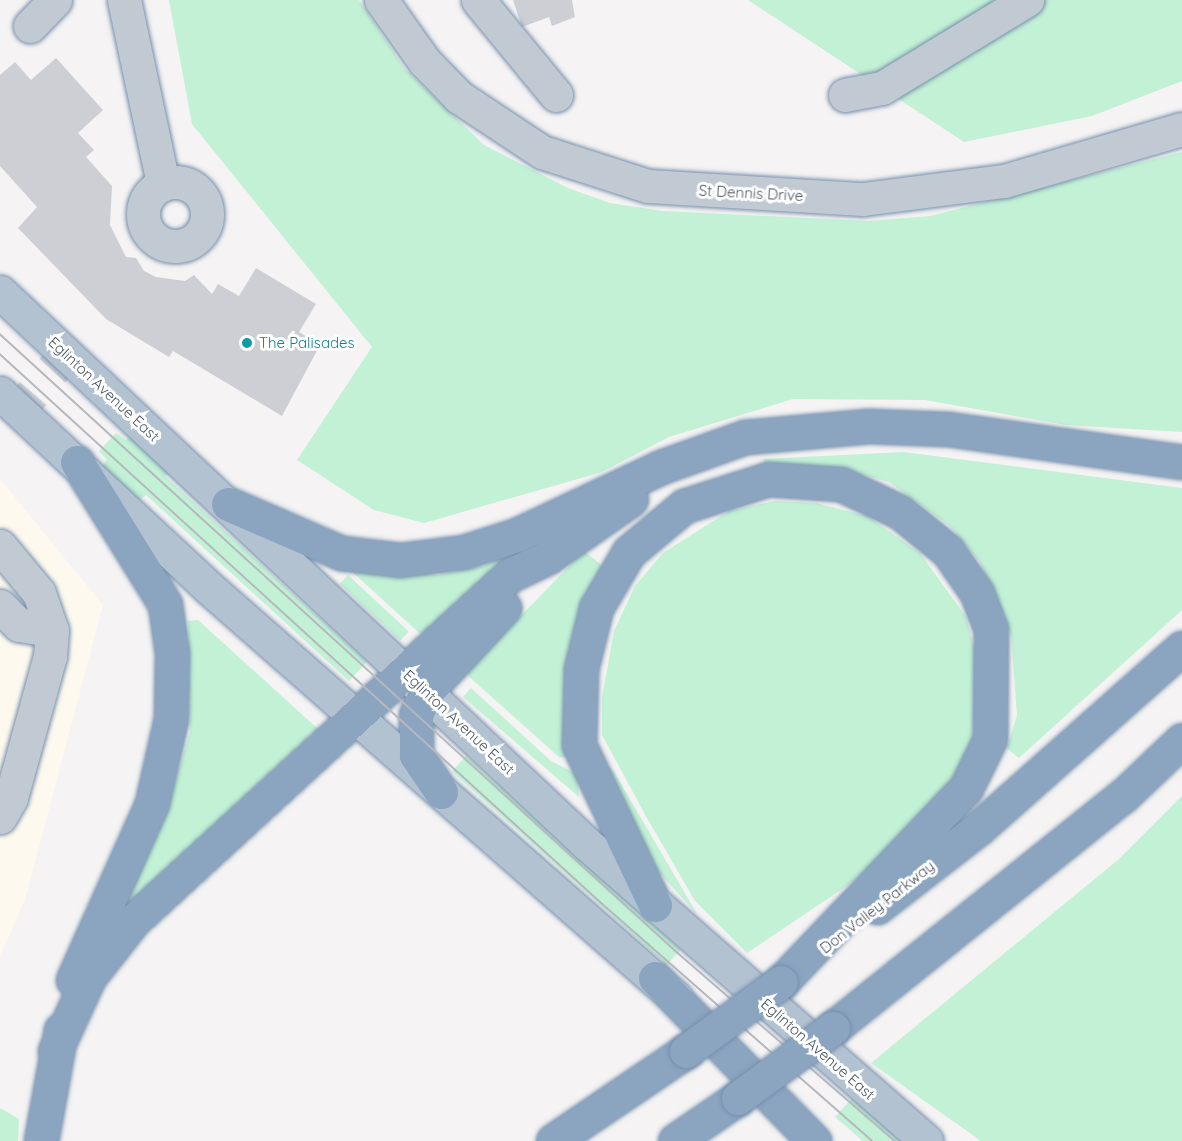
<!DOCTYPE html>
<style>
body{margin:0}
#map{position:relative;width:1182px;height:1141px;overflow:hidden;background:#f5f3f3;font-family:Quicksand,sans-serif}
div>[style]{position:absolute}
[style*='--x']{left:calc(var(--x)*1px);top:calc(var(--y)*1px);width:calc(var(--w)*1px);rotate:calc(var(--a)*1deg)}
.commercial>*{inset:0;background:#fdf9ef}
.green>*{inset:0;background:#c3f1d5;transform-origin:0 0}
.building>*{inset:0;background:#cdcfd5;transform-origin:0 0}
.roads{filter:drop-shadow(0 0 2px #7690ad) drop-shadow(0 0 2px #7690ad)}
.minor>*{height:33px;margin:-16.5px;padding:0 16.5px;transform-origin:16.5px;border-radius:16.5px;background:#c1cad2}
.minor>.ring{margin:-16.5px;padding:0;box-sizing:content-box;background:none;border:33px solid #c1cad2;border-radius:50%}
.major>*{height:33px;margin:-16.5px;padding:0 16.5px;transform-origin:16.5px;border-radius:16.5px;background:#b3c2d1}
.highway>*{height:33px;margin:-16.5px;padding:0 16.5px;transform-origin:16.5px;border-radius:16.5px;background:#8ba5c1}
.tram>*{height:1.5px;margin:-0.75px;padding:0 0.75px;transform-origin:0.75px;border-radius:0.75px;background:#b5b8bd}
.bridges{filter:drop-shadow(0 0 2px #7690ad) drop-shadow(0 0 2px #7690ad)}
.highway-bridge>*{height:33px;margin:-16.5px;padding:0 16.5px;transform-origin:16.5px;border-radius:16.5px;background:#8ba5c1}
.dots>*{width:16px;height:16px;translate:-50% -50%;box-sizing:border-box;border:3px solid #fff;border-radius:50%}
span{translate:-50% -50%;white-space:nowrap;text-align:center;line-height:1.15;-webkit-text-stroke:6px #fff;paint-order:stroke}
.street-label{font-size:15px;color:#4a5661}
.culture-label{font-size:15px;color:#0d838f}
.left{translate:0 -50%;text-align:left}
</style>
<div id="map">
<div class="commercial">
<div style="clip-path:polygon(0 479px,103px 605px,25px 900px,0 956px)"></div>
</div>
<div class="green">
<div style="clip-path:polygon(169px 0,359px 0,405px 69px,484px 145px,568px 188px,610px 203px,663px 211px,868px 221px,930px 216px,1182px 152px,1182px 432px,1066px 425px,925px 400px,793px 399px,669px 437px,602px 472px,424px 523px,374px 510px,297px 460px,372px 347px,192px 124px)"></div>
<div style="clip-path:polygon(748px 0,1182px 0,1182px 81px,1092px 116px,964px 142px)"></div>
<div style="clip-path:polygon(116px 433px,126px 440px,133px 433px,172px 473px,165px 476px,367px 662px,349px 681px,146px 495px,138px 501px,100px 468px,107px 460px,99px 451px)"></div>
<div style="clip-path:polygon(903px 452px,1182px 488px,1182px 610px,1019px 758px,1007px 748px,1017px 715px,1011px 636px,980px 562px,950px 526px,889px 482px,846px 470px,767px 471px,763px 459px)"></div>
<div style="clip-path:polygon(774px 501px,816px 503px,867px 516px,920px 553px,966px 617px,975px 650px,976px 726px,963px 767px,903px 839px,851px 883px,747px 953px,695px 901px,647px 818px,602px 735px,602px 698px,614px 631px,635px 586px,663px 553px,729px 511px)"></div>
<div style="clip-path:polygon(584px 551px,604px 567px,568px 756px,560px 758px,465px 673px)"></div>
<div style="clip-path:polygon(501px 556px,508px 564px,427px 640px,350px 570px,437px 575px,484px 566px)"></div>
<div style="left:348px;top:575px;width:83px;height:12px;rotate:43deg"></div>
<div style="clip-path:polygon(198px 620px,318px 729px,175px 861px,134px 906px,124px 899px,164px 819px,190px 732px,188px 621px)"></div>
<div style="clip-path:polygon(471px 688px,551px 761px,577px 774px,579px 797px,463px 697px)"></div>
<div style="left:466px;top:756px;width:289px;height:21px;rotate:42deg"></div>
<div style="clip-path:polygon(608px 766px,613px 770px,697px 914px,657px 870px,624px 820px,602px 767px)"></div>
<div style="clip-path:polygon(1182px 796px,1182px 1141px,981px 1141px,871px 1063px,1119px 859px)"></div>
<div style="clip-path:polygon(853px 1097px,904px 1141px,863px 1141px,835px 1117px)"></div>
<div style="clip-path:polygon(0 1108px,19px 1119px,18px 1141px,0 1141px)"></div>
</div>
<div class="building">
<div style="clip-path:polygon(513px 0,572px 0,575px 17px,552px 26px,549px 17px,522px 27px)"></div>
<div style="clip-path:polygon(56px 58px,103px 110px,78px 133px,94px 150px,86px 157px,112px 186px,110px 225px,126px 257px,136px 258px,144px 271px,156px 277px,185px 281px,194px 275px,212px 294px,218px 284px,239px 296px,256px 268px,316px 304px,299px 332px,320px 345px,282px 416px,173px 351px,169px 357px,106px 319px,18px 228px,37px 207px,0 166px,0 75px,15px 62px,31px 80px)"></div>
<div style="left:45px;top:353px;width:35px;height:8px;rotate:43deg"></div>
<div style="left:20px;top:382px;width:35px;height:7px;rotate:41deg"></div>
</div>
<div class="roads">
<div class="minor">
<div style="--x:124;--y:0;--w:188;--a:78"></div>
<div style="--x:381;--y:0;--w:75;--a:54.8"></div>
<div style="--x:424;--y:61;--w:50;--a:45.8"></div>
<div style="--x:459;--y:97;--w:100;--a:33.5"></div>
<div style="--x:542;--y:152;--w:111;--a:17.8"></div>
<div style="--x:648;--y:186;--w:215;--a:3.5"></div>
<div style="--x:863;--y:199;--w:142;--a:-7.3"></div>
<div style="--x:1004;--y:181;--w:185;--a:-16.3"></div>
<div style="--x:478;--y:0;--w:123;--a:50.6"></div>
<div style="--x:30;--y:26;--w:36;--a:-46"></div>
<div style="--x:845;--y:95;--w:38;--a:-11"></div>
<div style="--x:882;--y:88;--w:170;--a:-31.3"></div>
<div class="ring" style="left:143px;top:182px;width:31px;height:31px"></div>
<div style="--x:0;--y:546;--w:61;--a:50.3"></div>
<div style="--x:39;--y:593;--w:39;--a:71"></div>
<div style="--x:52;--y:630;--w:26;--a:94"></div>
<div style="--x:50;--y:656;--w:147;--a:105.4"></div>
<div style="--x:11;--y:798;--w:22;--a:120"></div>
<div style="--x:0;--y:606;--w:27;--a:45"></div>
<div style="--x:19;--y:625;--w:33;--a:9"></div>
</div>
<div class="major">
<div style="--x:0;--y:292;--w:806;--a:43.24"></div>
<div style="--x:587;--y:844;--w:451;--a:41.2"></div>
<div style="--x:0;--y:393;--w:284;--a:43"></div>
<div style="--x:208;--y:587;--w:623;--a:41.29"></div>
</div>
<div class="highway">
<div style="--x:228;--y:504;--w:123;--a:23.4"></div>
<div style="--x:341;--y:553;--w:59;--a:6.8"></div>
<div style="--x:400;--y:560;--w:64;--a:-7.1"></div>
<div style="--x:464;--y:552;--w:56;--a:-17.8"></div>
<div style="--x:517;--y:535;--w:159;--a:-25.3"></div>
<div style="--x:661;--y:467;--w:89;--a:-19.7"></div>
<div style="--x:745;--y:437;--w:124;--a:-5.1"></div>
<div style="--x:869;--y:426;--w:79;--a:2.2"></div>
<div style="--x:948;--y:429;--w:236;--a:8"></div>
<div style="--x:441;--y:792;--w:45;--a:-124"></div>
<div style="--x:416;--y:755;--w:40;--a:-90"></div>
<div style="--x:416;--y:715;--w:25;--a:-67"></div>
<div style="--x:426;--y:692;--w:115;--a:-47.1"></div>
<div style="--x:655;--y:905;--w:177;--a:-115.4"></div>
<div style="--x:579;--y:745;--w:76;--a:-88.5"></div>
<div style="--x:581;--y:669;--w:63;--a:-76.2"></div>
<div style="--x:596;--y:608;--w:65;--a:-59.5"></div>
<div style="--x:629;--y:552;--w:72;--a:-39.9"></div>
<div style="--x:684;--y:506;--w:88;--a:-17.8"></div>
<div style="--x:768;--y:479;--w:73;--a:3.9"></div>
<div style="--x:841;--y:484;--w:65;--a:25.4"></div>
<div style="--x:900;--y:512;--w:62;--a:39.1"></div>
<div style="--x:948;--y:551;--w:51;--a:55.4"></div>
<div style="--x:977;--y:593;--w:39;--a:69"></div>
<div style="--x:991;--y:629;--w:110;--a:90.5"></div>
<div style="--x:990;--y:739;--w:55;--a:116.1"></div>
<div style="--x:966;--y:788;--w:268;--a:133.6"></div>
<div style="--x:877;--y:907;--w:129;--a:-37.8"></div>
<div style="--x:979;--y:828;--w:271;--a:-41.6"></div>
<div style="--x:655;--y:978;--w:228;--a:45.7"></div>
<div style="--x:73;--y:980;--w:194;--a:-65.9"></div>
<div style="--x:152;--y:803;--w:86;--a:-77.3"></div>
<div style="--x:171;--y:719;--w:66;--a:-89.1"></div>
<div style="--x:172;--y:653;--w:49;--a:-98.1"></div>
<div style="--x:165;--y:604;--w:167;--a:-121.8"></div>
<div style="--x:833;--y:1028;--w:371;--a:-38.7"></div>
<div style="--x:1123;--y:796;--w:81;--a:-43.5"></div>
<div style="--x:55;--y:1051;--w:81;--a:-65.3"></div>
<div style="--x:89;--y:977;--w:71;--a:-51.8"></div>
<div style="--x:133;--y:921;--w:512;--a:-42.54"></div>
<div style="--x:510;--y:575;--w:42;--a:-25.3"></div>
<div style="--x:548;--y:557;--w:101;--a:-34.9"></div>
<div style="--x:41;--y:1141;--w:113;--a:-79.8"></div>
<div style="--x:553;--y:1141;--w:161;--a:-34.1"></div>
<div style="--x:675;--y:1141;--w:76;--a:-34.3"></div>
</div>
</div>
<div class="tram">
<div style="--x:0;--y:334;--w:918;--a:42.4"></div>
<div style="--x:678;--y:953;--w:287;--a:40.9"></div>
<div style="--x:0;--y:354;--w:808;--a:42.39"></div>
<div style="--x:597;--y:899;--w:366;--a:41.3"></div>
</div>
<div class="bridges">
<div class="highway-bridge">
<div style="--x:686;--y:1051;--w:117;--a:-36"></div>
<div style="--x:738;--y:1098;--w:118;--a:-36.4"></div>
</div>
</div>
<div class="dots">
<div style="left:247px;top:343px;background:#0f9aa8"></div>
</div>
<div class="street-label">
<span style="left:751px;top:193px;rotate:3deg">St Dennis Drive</span>
<span style="left:104px;top:389px;rotate:43deg">Eglinton Avenue East</span>
<span style="left:459px;top:722px;rotate:43deg">Eglinton Avenue East</span>
<span style="left:877px;top:907px;rotate:-38deg">Don Valley Parkway</span>
<span style="left:818px;top:1049px;rotate:41deg">Eglinton Avenue East</span>
</div>
<div class="culture-label">
<span class="left" style="left:259px;top:343px">The Palisades</span>
</div>
</div>
